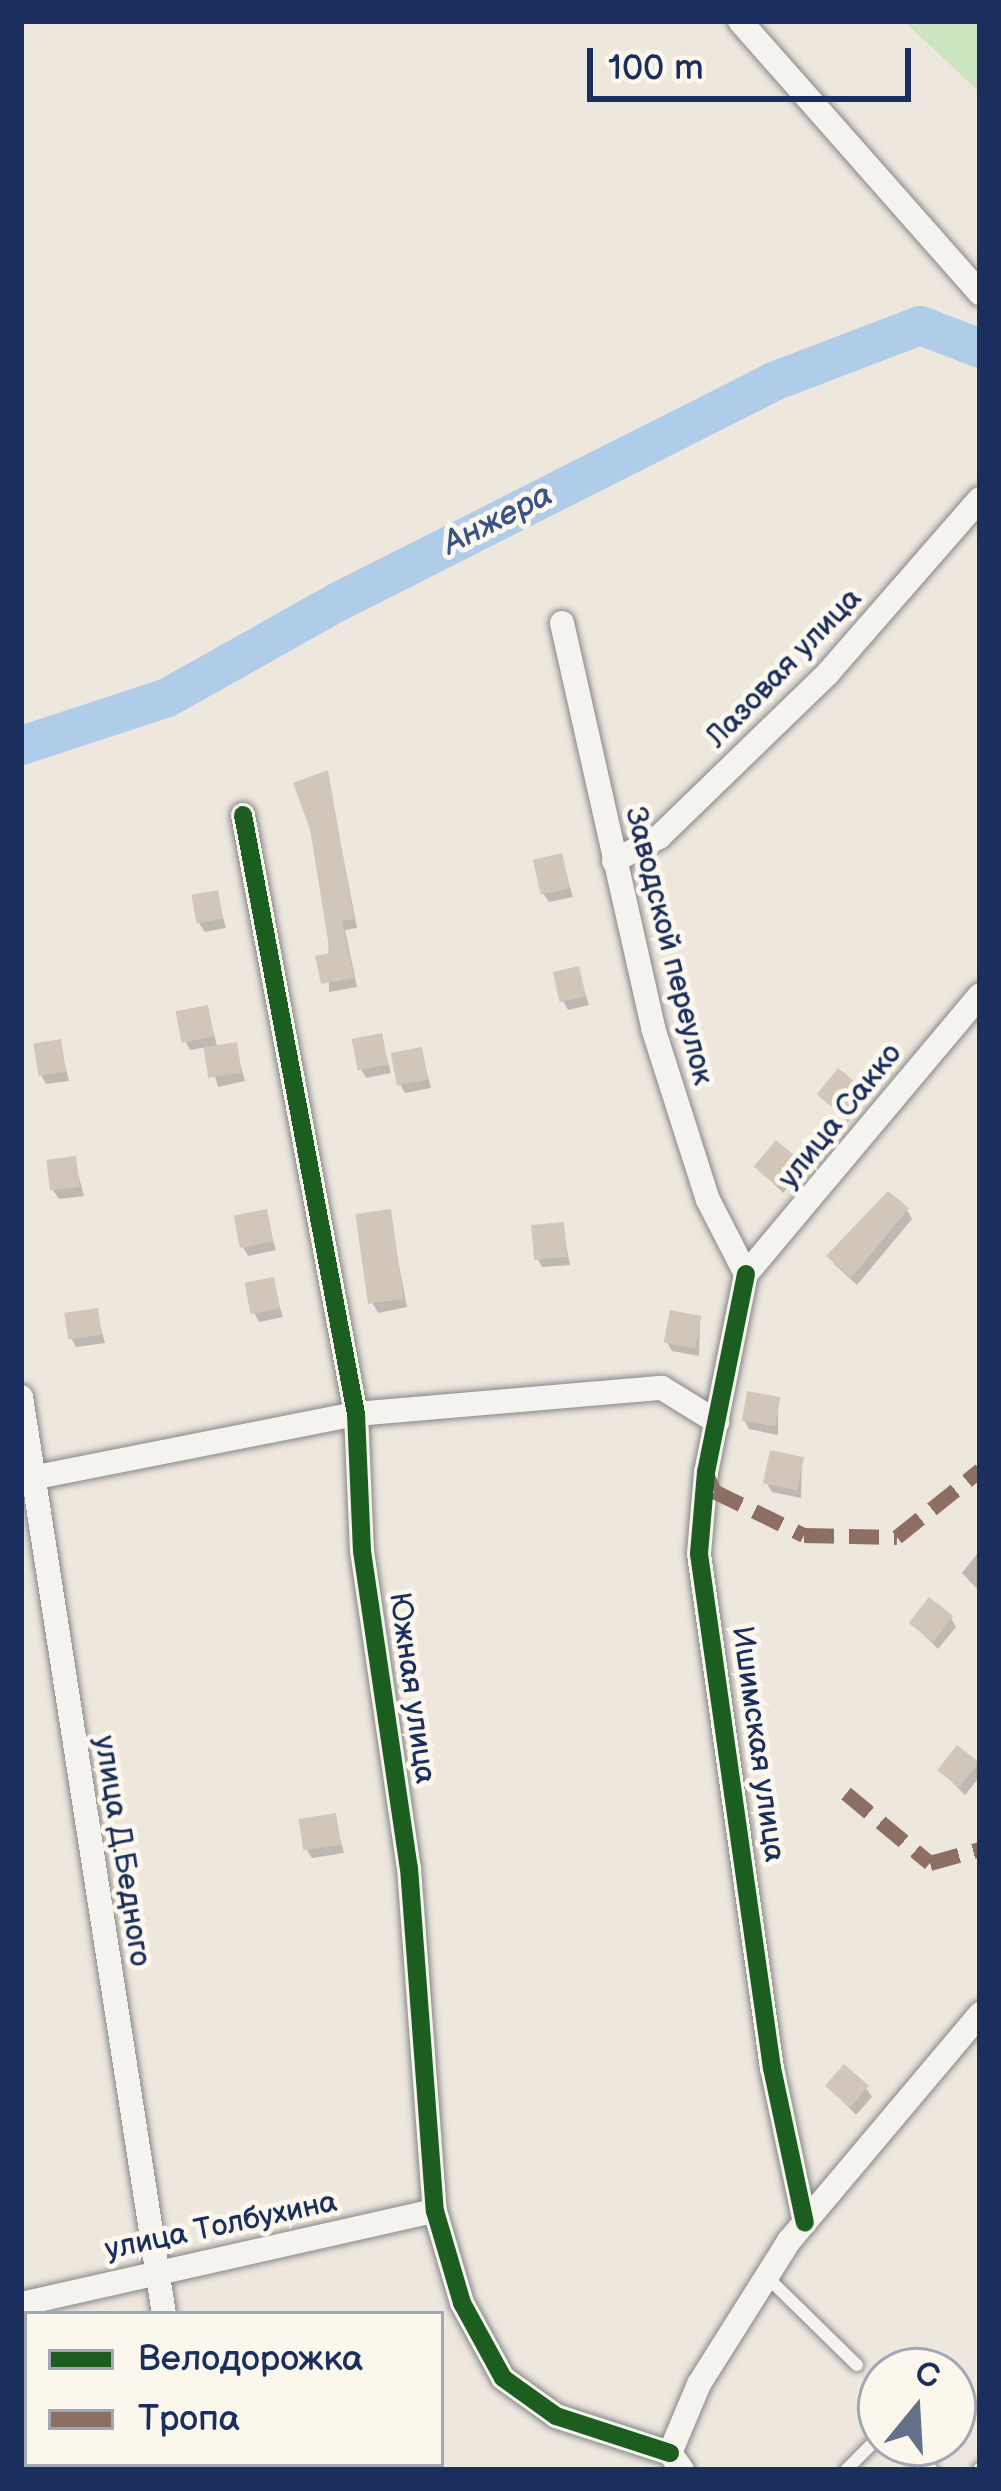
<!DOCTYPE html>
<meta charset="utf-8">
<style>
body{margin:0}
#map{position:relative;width:1001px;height:2491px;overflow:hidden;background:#ede7dd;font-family:"Balsamiq Sans",sans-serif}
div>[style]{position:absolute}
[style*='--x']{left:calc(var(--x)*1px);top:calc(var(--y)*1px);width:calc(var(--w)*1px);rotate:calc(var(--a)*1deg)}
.green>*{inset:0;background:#cce6bf}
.shadow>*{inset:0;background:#0003}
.river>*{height:39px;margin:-19.5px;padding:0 19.5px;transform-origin:19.5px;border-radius:19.5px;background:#afcce9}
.building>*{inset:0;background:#d0c7ba;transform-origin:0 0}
.roads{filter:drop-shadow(0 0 3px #86878b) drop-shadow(0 0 3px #86878b)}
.service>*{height:12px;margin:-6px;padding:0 6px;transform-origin:6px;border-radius:6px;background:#f5f3ee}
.minor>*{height:24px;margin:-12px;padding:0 12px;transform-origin:12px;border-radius:12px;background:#f5f3ee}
.quiet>*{height:15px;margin-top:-7.5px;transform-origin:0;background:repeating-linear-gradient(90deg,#8d6e63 0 30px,transparent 0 45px)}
.cycleway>*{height:18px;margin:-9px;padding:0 9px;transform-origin:9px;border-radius:9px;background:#1b5e20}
span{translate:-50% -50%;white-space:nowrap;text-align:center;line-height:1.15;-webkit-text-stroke:10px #fbf7ec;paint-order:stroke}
.street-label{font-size:30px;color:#1b2f5e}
.water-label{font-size:33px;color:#395382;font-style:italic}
.frame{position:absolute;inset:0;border:24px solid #1b2f5e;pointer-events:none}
.legend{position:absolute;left:24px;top:2311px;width:420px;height:156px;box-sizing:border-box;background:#fbf7ec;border:3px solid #a1a7b3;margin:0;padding:15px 21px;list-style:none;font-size:36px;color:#1b2f5e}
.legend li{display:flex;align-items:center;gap:24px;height:60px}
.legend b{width:60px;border:3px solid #a1a7b3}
.north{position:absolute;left:857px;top:2347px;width:120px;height:120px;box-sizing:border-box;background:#fbf7ec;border:3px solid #a1a7b3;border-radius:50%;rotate:18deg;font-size:33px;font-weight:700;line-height:48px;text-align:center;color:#1b2f5e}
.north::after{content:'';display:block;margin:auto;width:42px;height:54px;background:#646f8a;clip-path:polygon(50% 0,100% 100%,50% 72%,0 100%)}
.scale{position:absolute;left:587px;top:48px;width:324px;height:54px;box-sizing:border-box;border:6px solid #1b2f5e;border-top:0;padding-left:15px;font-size:36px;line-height:42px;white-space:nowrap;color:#1b2f5e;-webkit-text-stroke:9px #fbf7ec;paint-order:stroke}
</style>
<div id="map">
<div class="green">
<div style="clip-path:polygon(904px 21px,980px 21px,980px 93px)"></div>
</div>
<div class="shadow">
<div style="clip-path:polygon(327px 774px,357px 928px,345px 930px,357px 987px,329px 992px)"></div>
<div style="clip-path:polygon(561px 857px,573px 897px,549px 902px,543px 893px)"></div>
<div style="clip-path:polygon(216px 893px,226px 928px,205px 932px,199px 923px)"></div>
<div style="clip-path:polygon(578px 970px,589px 1005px,568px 1010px,563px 1001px)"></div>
<div style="clip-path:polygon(207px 1009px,218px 1049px,235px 1045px,245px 1081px,218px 1087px,207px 1047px,190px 1050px,185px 1041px)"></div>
<div style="clip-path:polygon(381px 1036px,391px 1073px,366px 1078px,361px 1069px)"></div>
<div style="clip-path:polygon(59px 1042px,69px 1081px,46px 1084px,41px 1075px)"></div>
<div style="clip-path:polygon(421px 1050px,431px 1088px,405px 1093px,400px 1084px)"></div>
<div style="clip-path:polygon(861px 1091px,867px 1100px,848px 1122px,820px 1095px)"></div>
<div style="clip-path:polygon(74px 1159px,84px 1196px,59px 1199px,53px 1190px)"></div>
<div style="clip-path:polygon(797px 1161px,802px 1170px,783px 1193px,757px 1167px)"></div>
<div style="clip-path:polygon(907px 1210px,912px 1219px,857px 1285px,835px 1265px,830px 1256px)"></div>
<div style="clip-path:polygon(265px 1213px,276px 1250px,248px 1256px,243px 1247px)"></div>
<div style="clip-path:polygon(389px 1213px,407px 1307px,378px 1313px,373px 1304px)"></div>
<div style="clip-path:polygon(562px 1225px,570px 1265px,542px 1267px,537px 1258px)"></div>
<div style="clip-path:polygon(272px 1281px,283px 1317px,259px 1322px,254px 1313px)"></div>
<div style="clip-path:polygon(96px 1311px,105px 1343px,76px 1347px,71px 1338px)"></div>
<div style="clip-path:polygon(700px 1319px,699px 1356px,672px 1351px,667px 1342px)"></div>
<div style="clip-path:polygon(778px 1400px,778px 1435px,749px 1429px,744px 1420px)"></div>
<div style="clip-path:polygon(802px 1460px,801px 1498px,772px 1492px,766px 1482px)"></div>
<div style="clip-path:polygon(980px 1550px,980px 1592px,962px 1573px)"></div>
<div style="clip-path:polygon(951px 1618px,956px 1627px,938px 1649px,912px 1623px)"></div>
<div style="clip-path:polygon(977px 1764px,980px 1776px,965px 1795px,941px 1771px)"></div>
<div style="clip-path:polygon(334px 1816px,344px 1853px,312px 1858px,307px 1850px)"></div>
<div style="clip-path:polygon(829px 2087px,866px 2088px,872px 2097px,856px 2115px)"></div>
</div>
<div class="river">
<div style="--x:21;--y:745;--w:154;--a:-18.2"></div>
<div style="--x:167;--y:697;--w:196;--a:-29.3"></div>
<div style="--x:338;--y:601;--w:487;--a:-26.8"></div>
<div style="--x:773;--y:381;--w:157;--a:-20.9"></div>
<div style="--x:920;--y:325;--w:64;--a:21"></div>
</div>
<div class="building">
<div style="clip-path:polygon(328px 770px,354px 919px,342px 921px,354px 978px,321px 984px,315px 956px,330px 953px,310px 829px,293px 783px)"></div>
<div style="left:562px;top:853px;width:36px;height:30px;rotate:77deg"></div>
<div style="left:218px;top:890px;width:29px;height:27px;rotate:80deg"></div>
<div style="left:579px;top:966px;width:31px;height:27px;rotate:77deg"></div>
<div style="left:208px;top:1005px;width:32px;height:33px;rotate:79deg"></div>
<div style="left:382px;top:1033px;width:32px;height:31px;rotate:79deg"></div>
<div style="left:61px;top:1039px;width:33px;height:28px;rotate:81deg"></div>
<div style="left:237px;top:1042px;width:31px;height:34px;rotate:81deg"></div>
<div style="left:422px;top:1047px;width:33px;height:32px;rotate:79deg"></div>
<div style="left:838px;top:1068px;width:33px;height:34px;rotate:39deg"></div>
<div style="left:776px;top:1140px;width:30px;height:35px;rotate:40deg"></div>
<div style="left:76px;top:1156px;width:31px;height:30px;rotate:83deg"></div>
<div style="clip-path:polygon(888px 1191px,909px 1208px,851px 1278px,826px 1256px)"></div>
<div style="left:267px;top:1209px;width:33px;height:34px;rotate:79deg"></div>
<div style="left:391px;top:1209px;width:91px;height:36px;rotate:82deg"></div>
<div style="left:564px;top:1222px;width:35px;height:33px;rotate:85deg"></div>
<div style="left:274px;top:1277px;width:32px;height:30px;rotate:79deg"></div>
<div style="left:98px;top:1308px;width:27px;height:34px;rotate:82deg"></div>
<div style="left:670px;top:1310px;width:32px;height:33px;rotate:11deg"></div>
<div style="left:747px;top:1391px;width:34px;height:30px;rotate:10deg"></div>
<div style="left:770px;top:1450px;width:35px;height:34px;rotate:12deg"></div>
<div style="left:929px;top:1597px;width:31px;height:33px;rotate:38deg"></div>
<div style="left:957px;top:1745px;width:28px;height:32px;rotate:38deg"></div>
<div style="left:336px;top:1813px;width:32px;height:38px;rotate:81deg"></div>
<div style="left:844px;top:2064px;width:33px;height:29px;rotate:41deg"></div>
</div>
<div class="roads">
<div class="service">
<div style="--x:767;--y:2277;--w:126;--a:44.4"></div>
<div style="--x:892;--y:2443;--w:48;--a:34"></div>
<div style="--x:846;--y:2470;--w:49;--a:-45"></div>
<div style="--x:979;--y:2470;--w:2;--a:-63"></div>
</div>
<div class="minor">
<div style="--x:740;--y:21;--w:363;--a:48.6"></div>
<div style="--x:562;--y:623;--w:415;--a:77.3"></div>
<div style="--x:653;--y:1028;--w:181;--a:72.3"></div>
<div style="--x:708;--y:1200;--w:83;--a:62.8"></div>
<div style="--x:243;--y:815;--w:610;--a:79.32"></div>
<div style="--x:356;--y:1414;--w:137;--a:87.5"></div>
<div style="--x:362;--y:1551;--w:320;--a:81.6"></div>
<div style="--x:409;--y:1868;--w:344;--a:85.7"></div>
<div style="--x:435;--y:2211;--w:96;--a:73.6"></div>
<div style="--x:462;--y:2303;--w:85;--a:61.3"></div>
<div style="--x:503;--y:2378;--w:65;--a:35.6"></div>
<div style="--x:556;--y:2416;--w:120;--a:18"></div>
<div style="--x:614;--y:861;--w:51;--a:-28.1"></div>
<div style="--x:659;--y:837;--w:235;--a:-44.1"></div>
<div style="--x:828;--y:673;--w:231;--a:-48.9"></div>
<div style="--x:746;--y:1274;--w:202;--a:101.4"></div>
<div style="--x:706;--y:1472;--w:82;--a:94.9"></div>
<div style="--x:699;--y:1554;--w:519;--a:81.92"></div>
<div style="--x:772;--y:2068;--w:158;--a:78"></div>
<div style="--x:746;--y:1274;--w:364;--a:-50"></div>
<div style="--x:21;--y:1397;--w:928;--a:81.14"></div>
<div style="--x:22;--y:1480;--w:340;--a:-11.2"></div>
<div style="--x:356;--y:1414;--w:307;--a:-4.9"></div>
<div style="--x:662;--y:1388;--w:65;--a:31.7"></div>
<div style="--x:21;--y:2304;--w:424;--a:-12.7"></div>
<div style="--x:186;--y:2464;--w:6;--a:81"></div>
<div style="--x:682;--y:2470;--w:21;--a:-125"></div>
<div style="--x:670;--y:2453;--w:75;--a:-67.2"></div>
<div style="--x:699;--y:2384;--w:169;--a:-57.8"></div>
<div style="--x:789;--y:2241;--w:297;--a:-49.9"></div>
</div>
</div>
<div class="quiet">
<div style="--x:707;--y:1475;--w:17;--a:66"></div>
<div style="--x:714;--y:1491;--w:100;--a:26.1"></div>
<div style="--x:804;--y:1535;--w:93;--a:1.2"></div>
<div style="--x:897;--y:1537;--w:107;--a:-38.9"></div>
<div style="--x:846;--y:1793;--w:109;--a:39.8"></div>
<div style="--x:930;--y:1863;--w:52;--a:-15.6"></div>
</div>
<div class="cycleway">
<div style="--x:243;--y:815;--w:610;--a:79.32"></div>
<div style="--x:356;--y:1414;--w:137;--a:87.5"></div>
<div style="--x:362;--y:1551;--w:320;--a:81.6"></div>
<div style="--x:409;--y:1868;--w:344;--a:85.7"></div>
<div style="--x:435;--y:2211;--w:96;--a:73.6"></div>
<div style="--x:462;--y:2303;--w:85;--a:61.3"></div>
<div style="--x:503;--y:2378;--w:65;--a:35.6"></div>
<div style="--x:556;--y:2416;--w:120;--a:18"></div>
<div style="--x:746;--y:1274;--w:202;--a:101.4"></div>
<div style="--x:706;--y:1472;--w:82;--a:94.9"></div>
<div style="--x:699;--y:1554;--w:519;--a:81.92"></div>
<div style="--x:772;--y:2068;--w:158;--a:78"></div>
</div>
<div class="street-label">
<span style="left:784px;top:668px;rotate:-46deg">Лазовая улица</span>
<span style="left:669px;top:946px;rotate:76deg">Заводской переулок</span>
<span style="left:840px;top:1116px;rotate:-51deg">улица Сакко</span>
<span style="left:412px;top:1688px;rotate:82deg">Южная улица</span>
<span style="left:758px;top:1744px;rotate:82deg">Ишимская улица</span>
<span style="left:122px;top:1851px;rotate:81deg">улица Д.Бедного</span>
<span style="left:221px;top:2226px;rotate:-12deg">улица Толбухина</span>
</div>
<div class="water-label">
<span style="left:498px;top:520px;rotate:-27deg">Анжера</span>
</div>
<div class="frame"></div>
<ul class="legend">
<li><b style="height:15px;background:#1b5e20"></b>Велодорожка</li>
<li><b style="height:15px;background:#8d6e63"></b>Тропа</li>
</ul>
<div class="north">С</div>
<div class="scale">100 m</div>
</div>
